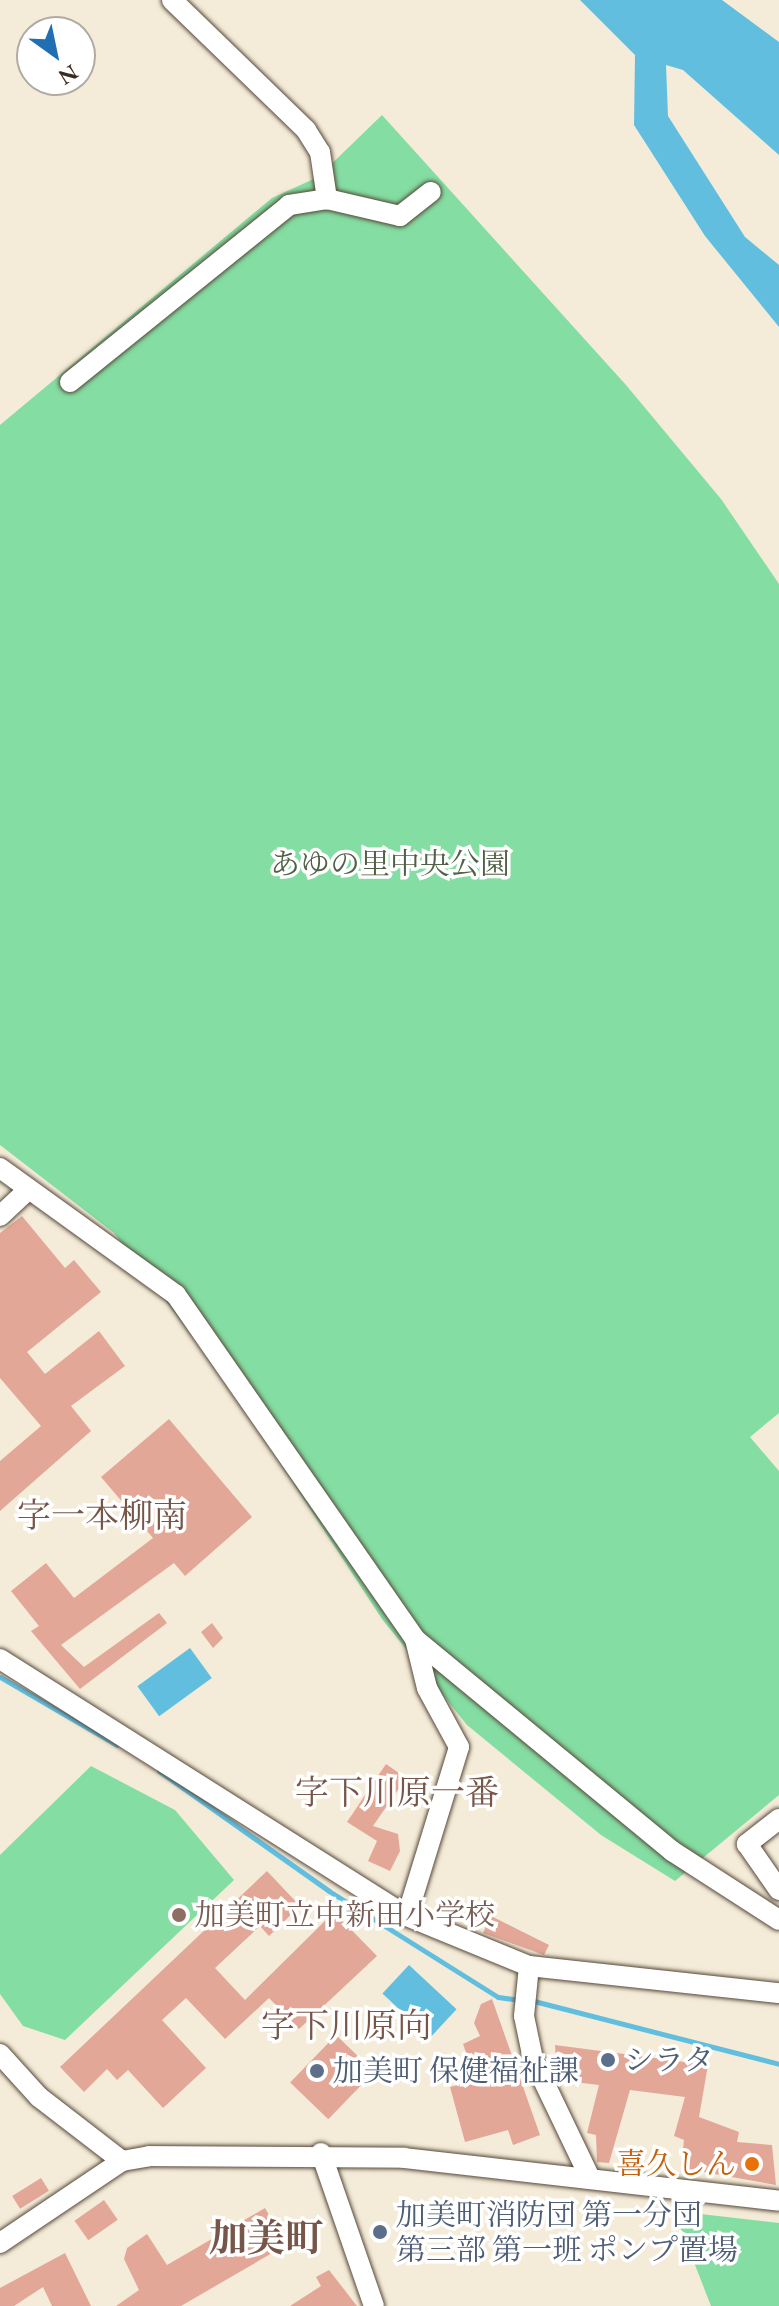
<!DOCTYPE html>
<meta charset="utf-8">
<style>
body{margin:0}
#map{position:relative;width:779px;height:2306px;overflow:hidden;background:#f4ecd8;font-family:"EB Garamond","Noto Serif JP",serif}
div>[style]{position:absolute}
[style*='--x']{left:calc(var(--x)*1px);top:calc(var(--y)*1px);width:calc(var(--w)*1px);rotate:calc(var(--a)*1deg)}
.green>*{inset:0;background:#84dda2}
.water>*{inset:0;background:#61bedf;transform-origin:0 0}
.stream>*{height:5px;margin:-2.5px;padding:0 2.5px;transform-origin:2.5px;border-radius:2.5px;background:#61bedf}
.building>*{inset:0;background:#e3a798;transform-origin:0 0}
.roads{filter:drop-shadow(0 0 2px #57473a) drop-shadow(0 0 2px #57473a)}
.minor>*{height:20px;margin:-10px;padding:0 10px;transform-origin:10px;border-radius:10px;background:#fff}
.dots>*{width:22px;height:22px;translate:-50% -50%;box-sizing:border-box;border:4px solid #fff;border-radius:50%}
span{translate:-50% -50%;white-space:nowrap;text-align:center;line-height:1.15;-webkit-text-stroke:7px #fff;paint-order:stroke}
.park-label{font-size:30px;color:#516046}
.education-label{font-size:30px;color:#785e54}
.left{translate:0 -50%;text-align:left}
.service-label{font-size:30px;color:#4e5e75}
.food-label{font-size:30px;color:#c56008}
.right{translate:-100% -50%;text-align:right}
.quarter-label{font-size:34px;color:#765649}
.district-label{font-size:38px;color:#765649;font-weight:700}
.north{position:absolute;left:16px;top:16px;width:80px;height:80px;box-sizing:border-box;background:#fff;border:2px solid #b1aaa5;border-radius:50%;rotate:147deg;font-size:22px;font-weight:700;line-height:32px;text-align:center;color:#3b2a1e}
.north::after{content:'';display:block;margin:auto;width:28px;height:36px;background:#1f6fb2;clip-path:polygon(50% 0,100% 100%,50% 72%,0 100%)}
</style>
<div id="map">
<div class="green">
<div style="clip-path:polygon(382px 115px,626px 385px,721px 499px,779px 584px,779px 1413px,750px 1437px,779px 1471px,779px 1795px,675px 1881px,601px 1835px,467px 1725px,382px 1619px,227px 1382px,114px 1233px,0 1145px,0 425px,272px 198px,318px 177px)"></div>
<div style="clip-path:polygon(91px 1766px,175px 1810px,234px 1880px,65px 2040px,23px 2026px,0 1994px,0 1855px)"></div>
<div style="clip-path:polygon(674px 2211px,779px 2223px,779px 2306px,711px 2306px)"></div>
</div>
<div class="water">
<div style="clip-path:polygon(580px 0,722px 0,779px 42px,779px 155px,683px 70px,666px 65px,668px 116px,745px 237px,779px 265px,779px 327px,705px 236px,634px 125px,635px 55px)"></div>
<div style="left:190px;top:1648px;width:37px;height:65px;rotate:54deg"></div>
<div style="left:409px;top:1965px;width:65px;height:39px;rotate:43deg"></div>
</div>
<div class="stream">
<div style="--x:0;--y:1677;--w:135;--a:30.2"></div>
<div style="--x:159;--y:1771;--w:208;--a:35.2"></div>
<div style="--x:329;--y:1891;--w:199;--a:32.1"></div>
<div style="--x:498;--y:1997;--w:22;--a:8"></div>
<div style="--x:530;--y:2000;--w:257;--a:14.4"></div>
</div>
<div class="building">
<div style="clip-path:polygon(22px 1216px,65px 1268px,74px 1260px,101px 1292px,27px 1352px,45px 1374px,99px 1331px,125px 1366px,71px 1406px,91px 1431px,0 1511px,0 1461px,41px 1426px,0 1378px,0 1233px)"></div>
<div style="clip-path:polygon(169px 1419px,252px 1517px,185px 1576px,174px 1563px,61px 1645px,84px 1667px,159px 1613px,167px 1623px,80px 1689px,31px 1631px,39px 1626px,11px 1591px,46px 1563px,74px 1598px,153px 1538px,101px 1477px)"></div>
<div style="clip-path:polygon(212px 1623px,223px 1638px,213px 1648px,201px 1632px)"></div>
<div style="clip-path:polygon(386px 1764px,406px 1778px,373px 1826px,398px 1834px,400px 1851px,390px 1871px,368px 1861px,377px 1841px,347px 1822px)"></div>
<div style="clip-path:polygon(267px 1871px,300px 1906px,269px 1936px,260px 1926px,215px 1968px,245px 2000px,334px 1912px,377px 1956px,299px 2029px,269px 1998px,225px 2039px,186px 1998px,162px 2020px,206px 2068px,163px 2108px,128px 2070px,117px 2080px,107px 2069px,84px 2092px,60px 2067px)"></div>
<div style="clip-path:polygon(491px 1916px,549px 1945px,544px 1955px,483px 1933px)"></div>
<div style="clip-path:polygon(492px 1999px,540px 2135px,513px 2145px,508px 2130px,465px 2142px,450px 2087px,476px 2080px,463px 2044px,480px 2036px,474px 2023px,481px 2004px)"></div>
<div style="left:336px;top:2035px;width:53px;height:66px;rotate:44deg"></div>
<div style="clip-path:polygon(555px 2045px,708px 2065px,699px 2117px,739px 2132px,737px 2142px,772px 2145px,776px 2185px,681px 2168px,684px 2140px,674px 2136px,685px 2097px,630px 2090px,609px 2163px,597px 2162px,596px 2135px,587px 2133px,599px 2085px,557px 2080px)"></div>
<div style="left:41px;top:2178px;width:15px;height:34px;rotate:58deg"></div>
<div style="left:104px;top:2200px;width:24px;height:36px;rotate:55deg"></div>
<div style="clip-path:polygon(265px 2208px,286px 2245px,181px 2306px,116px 2306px,139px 2290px,124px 2259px,127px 2248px,147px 2234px,167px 2265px)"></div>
<div style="clip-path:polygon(65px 2253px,91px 2306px,52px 2306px,43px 2287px,14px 2306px,0 2306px,0 2288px)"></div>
<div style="clip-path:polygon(329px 2270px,357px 2306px,290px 2306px,321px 2286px,316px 2277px)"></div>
</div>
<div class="roads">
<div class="minor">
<div style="--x:172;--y:0;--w:187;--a:44.1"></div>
<div style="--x:306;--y:130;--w:26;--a:58"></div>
<div style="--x:320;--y:152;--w:48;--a:81.5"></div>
<div style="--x:70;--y:382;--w:282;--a:-38.9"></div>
<div style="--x:289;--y:205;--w:38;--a:-9"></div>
<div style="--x:327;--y:199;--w:75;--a:13.1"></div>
<div style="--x:400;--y:216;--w:39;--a:-38"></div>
<div style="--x:0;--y:1168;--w:217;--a:35.8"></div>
<div style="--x:176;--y:1295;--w:419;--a:55.2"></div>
<div style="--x:415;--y:1639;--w:333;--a:39.5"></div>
<div style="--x:672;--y:1851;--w:127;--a:32.8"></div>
<div style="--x:0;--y:1216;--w:37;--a:-43"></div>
<div style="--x:0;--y:1659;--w:481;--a:32.3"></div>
<div style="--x:407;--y:1916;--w:132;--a:22.3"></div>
<div style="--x:529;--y:1966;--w:251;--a:6.2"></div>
<div style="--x:779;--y:1819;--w:41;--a:142"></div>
<div style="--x:747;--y:1844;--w:56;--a:55.2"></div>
<div style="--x:407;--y:1916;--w:177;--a:-72.9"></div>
<div style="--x:459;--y:1747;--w:67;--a:-118.5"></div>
<div style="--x:427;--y:1688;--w:50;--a:-103.8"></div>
<div style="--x:529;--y:1966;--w:50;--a:95.7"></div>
<div style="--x:524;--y:2016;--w:44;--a:78.2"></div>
<div style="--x:533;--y:2059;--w:132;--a:64.4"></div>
<div style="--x:0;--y:2054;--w:58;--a:47.8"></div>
<div style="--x:39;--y:2097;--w:105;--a:37.6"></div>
<div style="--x:321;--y:2153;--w:162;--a:70.9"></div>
<div style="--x:0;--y:2243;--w:147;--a:-33.9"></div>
<div style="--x:122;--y:2161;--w:27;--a:-10"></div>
<div style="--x:149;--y:2156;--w:255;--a:0.4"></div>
<div style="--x:404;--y:2158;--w:377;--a:6.5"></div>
</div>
</div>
<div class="dots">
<div style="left:179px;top:1915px;background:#8d6e63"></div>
<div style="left:608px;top:2060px;background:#5c6f8a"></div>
<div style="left:317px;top:2071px;background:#5c6f8a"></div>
<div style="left:752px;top:2164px;background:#e8710a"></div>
<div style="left:380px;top:2232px;background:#5c6f8a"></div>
</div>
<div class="park-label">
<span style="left:390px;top:864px">あゆの里中央公園</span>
</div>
<div class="education-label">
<span class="left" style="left:195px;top:1915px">加美町立中新田小学校</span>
</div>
<div class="service-label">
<span class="left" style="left:624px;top:2060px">シラタ</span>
<span class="left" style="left:333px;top:2071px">加美町 保健福祉課</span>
<span class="left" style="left:396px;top:2232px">加美町消防団 第一分団<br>第三部 第一班 ポンプ置場</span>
</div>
<div class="food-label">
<span class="right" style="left:736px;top:2164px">喜久しん</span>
</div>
<div class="quarter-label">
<span style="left:102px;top:1516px">字一本柳南</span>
<span style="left:397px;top:1793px">字下川原一番</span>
<span style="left:346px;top:2026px">字下川原向</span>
</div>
<div class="district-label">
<span style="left:266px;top:2238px">加美町</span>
</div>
<div class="north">N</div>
</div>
